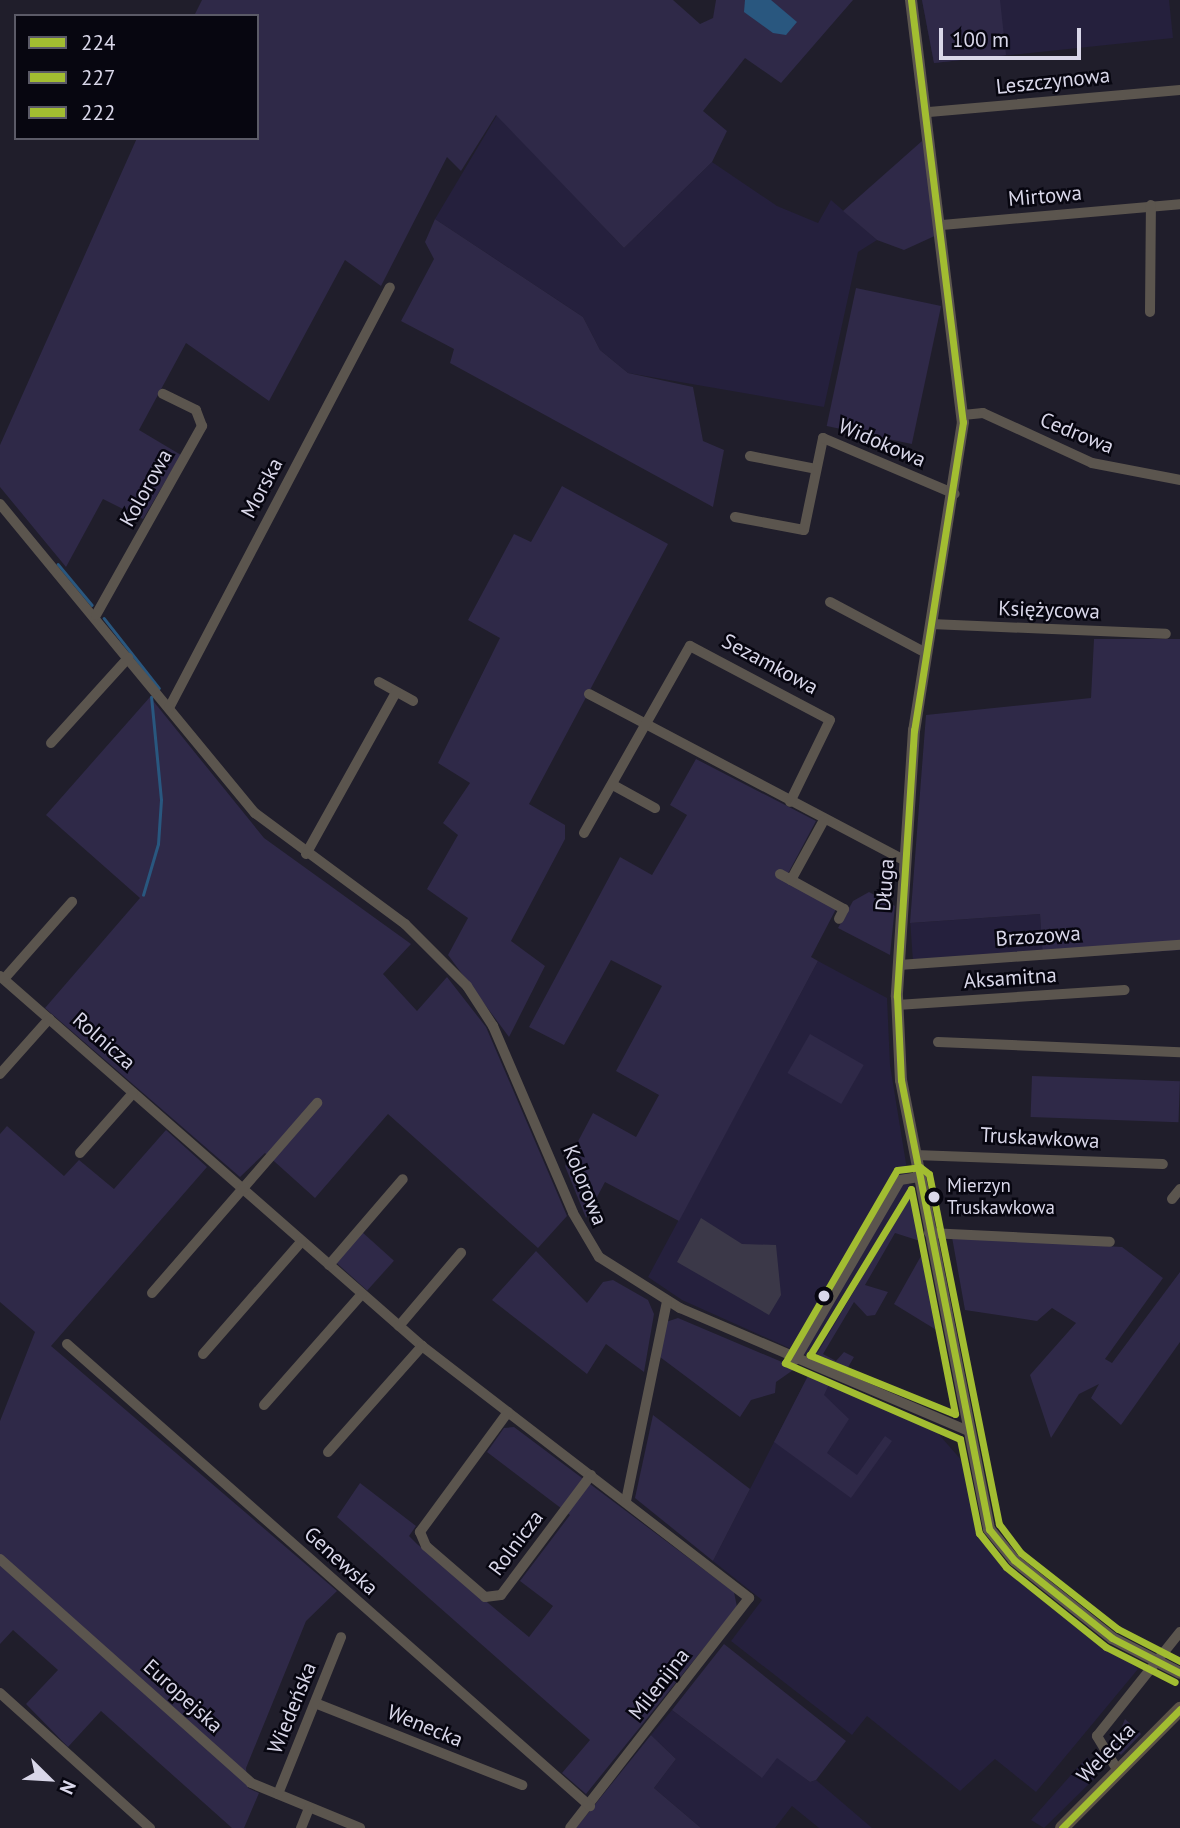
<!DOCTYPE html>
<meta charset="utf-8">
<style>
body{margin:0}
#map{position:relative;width:1180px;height:1828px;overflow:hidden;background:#201e2b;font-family:"PT Sans",sans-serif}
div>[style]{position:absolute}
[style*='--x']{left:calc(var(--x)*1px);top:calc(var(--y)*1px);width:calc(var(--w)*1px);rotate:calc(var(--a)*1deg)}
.built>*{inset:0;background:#25203d;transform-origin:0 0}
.green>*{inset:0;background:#2f2948;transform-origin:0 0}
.water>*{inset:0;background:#29577f}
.stream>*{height:2.5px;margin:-1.25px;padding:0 1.25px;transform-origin:1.25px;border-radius:1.25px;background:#29577f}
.building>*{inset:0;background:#3b3848}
.minor>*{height:10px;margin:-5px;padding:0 5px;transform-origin:5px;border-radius:5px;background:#5b554e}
.tertiary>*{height:12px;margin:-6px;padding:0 6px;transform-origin:6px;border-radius:6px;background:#5b554e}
.primary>*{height:14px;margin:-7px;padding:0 7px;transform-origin:7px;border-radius:7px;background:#5c5346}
.bus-1>*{height:7px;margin:-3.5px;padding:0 3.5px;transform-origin:3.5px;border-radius:3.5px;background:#a2bd31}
.bus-2>*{height:7px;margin:-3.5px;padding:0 3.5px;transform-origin:3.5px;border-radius:3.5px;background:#a2bd31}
.bus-3>*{height:7px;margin:-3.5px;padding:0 3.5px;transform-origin:3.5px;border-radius:3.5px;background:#a2bd31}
.dots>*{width:19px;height:19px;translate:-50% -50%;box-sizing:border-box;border:4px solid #070610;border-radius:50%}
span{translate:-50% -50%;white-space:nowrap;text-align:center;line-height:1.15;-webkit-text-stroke:5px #070610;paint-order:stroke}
.bus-label{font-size:19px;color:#d9d7e9}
.left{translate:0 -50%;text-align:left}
.street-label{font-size:21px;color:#d9d7e9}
.legend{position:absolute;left:14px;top:14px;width:245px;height:126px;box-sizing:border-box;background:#070610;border:2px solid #5b5a67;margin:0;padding:9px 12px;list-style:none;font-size:21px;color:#d9d7e9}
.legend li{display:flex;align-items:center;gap:14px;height:35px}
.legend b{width:35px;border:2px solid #5b5a67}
.north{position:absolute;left:14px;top:1744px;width:70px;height:70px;-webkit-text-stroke:5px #070610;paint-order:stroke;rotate:114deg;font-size:19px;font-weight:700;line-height:28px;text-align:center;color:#d9d7e9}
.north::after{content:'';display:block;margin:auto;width:24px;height:32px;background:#d9d7e9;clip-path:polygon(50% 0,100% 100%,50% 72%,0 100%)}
.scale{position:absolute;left:939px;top:28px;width:142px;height:32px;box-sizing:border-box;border:4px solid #d9d7e9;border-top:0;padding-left:9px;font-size:21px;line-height:24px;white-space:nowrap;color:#d9d7e9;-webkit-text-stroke:5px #070610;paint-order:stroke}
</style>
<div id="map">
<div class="built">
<div style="clip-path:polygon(922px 0,1169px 0,1173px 38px,934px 63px)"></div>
<div style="clip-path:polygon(497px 115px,624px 248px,712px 162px,777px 206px,818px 223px,831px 200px,877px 240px,858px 252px,824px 407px,628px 373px,600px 350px,583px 317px,435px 219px)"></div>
<div style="left:1040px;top:914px;width:45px;height:130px;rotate:86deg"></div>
<div style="clip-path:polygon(818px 961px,887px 998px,890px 1065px,911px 1194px,814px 1359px,682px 1300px,648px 1277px)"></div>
<div style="clip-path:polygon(809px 1374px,935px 1430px,963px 1462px,974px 1518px,997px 1560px,1138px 1669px,1036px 1792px,995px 1759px,960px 1791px,867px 1716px,852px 1735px,731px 1641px,762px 1600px,713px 1561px)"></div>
<div style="clip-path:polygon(672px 1710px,761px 1777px,777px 1757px,810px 1782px,816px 1780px,872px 1828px,819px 1828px,792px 1806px,775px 1828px,701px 1828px,654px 1788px,676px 1759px,651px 1735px)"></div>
<div style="clip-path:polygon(1087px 1757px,1099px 1769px,1095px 1778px,1044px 1828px,1031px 1820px)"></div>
</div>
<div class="green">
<div style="clip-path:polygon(202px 0,673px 0,700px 24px,713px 18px,716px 0,853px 0,781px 83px,745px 58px,703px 111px,727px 131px,712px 162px,624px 248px,496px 115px,461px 171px,447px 157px,381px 286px,345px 260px,269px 401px,186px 343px,139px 430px,181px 455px,143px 519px,103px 499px,66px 567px,0 487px,0 445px,137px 138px,257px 138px,257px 16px,194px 16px)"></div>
<div style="clip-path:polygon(922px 0,1000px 0,1006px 55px,934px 63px)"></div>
<div style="clip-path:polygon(922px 141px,939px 234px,904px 250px,877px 240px,843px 211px)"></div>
<div style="clip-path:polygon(435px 219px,583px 317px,600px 350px,628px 373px,693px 387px,703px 441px,724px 450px,713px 507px,450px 363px,454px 349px,401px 321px,434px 259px,425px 242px)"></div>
<div style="left:856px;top:288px;width:87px;height:141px;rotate:12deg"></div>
<div style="clip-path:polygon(562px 486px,668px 544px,529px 804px,565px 825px,565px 839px,511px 941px,545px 966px,509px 1037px,448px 955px,468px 918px,427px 889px,458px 835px,443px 823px,470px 783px,438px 763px,500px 638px,468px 620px,514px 534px,531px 542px)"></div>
<div style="clip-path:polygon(1094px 639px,1180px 639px,1180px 950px,1043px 959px,1040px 914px,910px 923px,926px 715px,1091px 698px)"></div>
<div style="clip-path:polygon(150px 697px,264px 838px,411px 944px,383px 974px,417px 1011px,447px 977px,486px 1027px,567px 1216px,538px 1248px,388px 1114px,315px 1198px,265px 1153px,240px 1177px,45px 1008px,140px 898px,46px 815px)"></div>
<div style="clip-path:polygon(696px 759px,816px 821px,784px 881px,836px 909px,811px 957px,818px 961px,679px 1221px,605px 1182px,586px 1218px,565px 1166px,593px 1113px,636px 1137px,659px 1095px,616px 1071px,662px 986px,611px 960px,564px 1045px,529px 1027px,620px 857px,652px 875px,687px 815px,670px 805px)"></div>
<div style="clip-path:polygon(869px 892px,895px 906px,890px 955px,838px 928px,853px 901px)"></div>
<div style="left:810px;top:1034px;width:62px;height:45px;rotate:30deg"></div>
<div style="left:1032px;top:1076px;width:148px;height:41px;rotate:2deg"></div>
<div style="clip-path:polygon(7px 1126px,64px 1176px,79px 1160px,114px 1189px,166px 1130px,207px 1167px,51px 1346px,337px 1591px,306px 1621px,246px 1768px,248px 1788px,259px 1793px,244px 1828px,232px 1828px,101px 1711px,68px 1747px,26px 1704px,58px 1670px,13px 1630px,0 1644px,0 1421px,35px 1332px,0 1302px,0 1134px)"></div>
<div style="clip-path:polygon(911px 1194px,920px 1241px,895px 1233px,865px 1285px,888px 1292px,875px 1315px,867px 1316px,854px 1302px,823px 1354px,836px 1361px,844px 1352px,854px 1357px,847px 1369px,836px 1370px,814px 1359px)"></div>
<div style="left:362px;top:1232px;width:43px;height:40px;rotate:42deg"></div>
<div style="clip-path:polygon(952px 1237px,1122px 1247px,1163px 1278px,1105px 1359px,1112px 1363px,1180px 1272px,1180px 1342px,1121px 1425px,1091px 1398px,1099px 1384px,1079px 1394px,1051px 1438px,1030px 1375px,1076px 1323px,1052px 1308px,1037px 1321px,965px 1310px)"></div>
<div style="clip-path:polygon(536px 1251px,587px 1303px,603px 1282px,613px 1280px,648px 1300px,654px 1314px,644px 1372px,606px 1344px,587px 1374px,492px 1300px)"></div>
<div style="clip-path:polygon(921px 1256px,938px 1331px,894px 1304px)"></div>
<div style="clip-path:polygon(678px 1318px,796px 1368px,776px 1382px,775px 1393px,751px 1400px,740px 1417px,660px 1357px,666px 1322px)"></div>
<div style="clip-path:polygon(809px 1374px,830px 1382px,824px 1395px,849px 1419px,827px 1453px,857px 1475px,885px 1436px,892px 1441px,851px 1498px,774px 1442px)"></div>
<div style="clip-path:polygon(653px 1415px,750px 1489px,713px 1561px,635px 1498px)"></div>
<div style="clip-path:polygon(514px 1427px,734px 1592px,737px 1607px,586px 1794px,562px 1773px,590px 1740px,337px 1517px,360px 1483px,416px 1526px,409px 1536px,417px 1544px,529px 1637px,553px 1606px,520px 1581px,570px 1515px,487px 1452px,504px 1428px)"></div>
<div style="clip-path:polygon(724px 1644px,846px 1741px,816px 1780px,810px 1782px,777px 1758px,762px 1778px,672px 1710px)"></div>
<div style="clip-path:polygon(1125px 1719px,1141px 1734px,1121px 1755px,1113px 1748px)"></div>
<div style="clip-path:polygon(651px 1735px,676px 1759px,654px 1788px,701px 1828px,576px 1828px)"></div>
</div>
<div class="water">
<div style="clip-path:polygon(745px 0,771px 0,797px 22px,786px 35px,773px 33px,744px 12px)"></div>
</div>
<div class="stream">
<div style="--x:58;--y:564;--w:53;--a:50.3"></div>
<div style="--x:104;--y:618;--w:89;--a:51.8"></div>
<div style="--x:143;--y:895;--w:53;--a:-73.6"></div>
<div style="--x:158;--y:844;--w:44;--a:-86.1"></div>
<div style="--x:161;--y:800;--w:103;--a:-95.5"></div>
</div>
<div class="building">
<div style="clip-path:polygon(701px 1218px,742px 1244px,776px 1245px,781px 1295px,769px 1315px,677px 1262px)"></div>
</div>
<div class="minor">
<div style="--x:929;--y:112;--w:252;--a:-5"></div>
<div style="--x:942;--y:225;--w:239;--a:-5"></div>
<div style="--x:1150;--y:312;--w:107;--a:-89.5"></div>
<div style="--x:963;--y:415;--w:20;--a:-6"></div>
<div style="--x:983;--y:413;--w:120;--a:24.6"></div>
<div style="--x:1092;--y:463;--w:90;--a:10.9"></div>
<div style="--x:750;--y:456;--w:67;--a:11.1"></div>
<div style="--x:0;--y:504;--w:401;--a:50.5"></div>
<div style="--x:255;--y:813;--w:187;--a:36.5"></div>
<div style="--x:405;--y:924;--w:88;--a:45"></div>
<div style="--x:467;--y:986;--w:48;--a:57"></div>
<div style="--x:493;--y:1026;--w:203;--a:66.8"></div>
<div style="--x:573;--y:1213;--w:51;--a:59.4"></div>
<div style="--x:599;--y:1257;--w:96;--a:32.2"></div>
<div style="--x:680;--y:1308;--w:311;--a:23.1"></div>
<div style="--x:735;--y:517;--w:70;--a:10.7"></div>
<div style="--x:804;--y:530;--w:94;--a:-78.3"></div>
<div style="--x:823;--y:438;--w:143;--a:23"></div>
<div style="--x:830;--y:602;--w:109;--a:28"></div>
<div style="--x:96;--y:615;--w:217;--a:-60.7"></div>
<div style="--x:202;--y:426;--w:17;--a:-111"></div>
<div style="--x:196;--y:410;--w:37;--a:-154"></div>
<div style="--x:931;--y:624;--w:235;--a:2.4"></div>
<div style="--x:379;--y:682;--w:39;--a:29"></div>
<div style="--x:589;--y:694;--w:358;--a:27.8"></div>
<div style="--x:169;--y:708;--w:475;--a:-62.3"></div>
<div style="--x:51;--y:743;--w:115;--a:-47.8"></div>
<div style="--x:613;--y:785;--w:48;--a:28.7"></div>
<div style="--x:584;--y:833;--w:215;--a:-60.5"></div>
<div style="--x:690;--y:646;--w:158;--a:27.9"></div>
<div style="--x:830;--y:720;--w:91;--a:116"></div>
<div style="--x:306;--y:854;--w:185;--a:-60.9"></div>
<div style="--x:780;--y:874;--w:73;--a:28.7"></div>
<div style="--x:844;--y:909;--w:11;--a:117"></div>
<div style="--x:791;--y:880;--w:68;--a:-61.2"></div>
<div style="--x:899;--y:965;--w:282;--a:-4.1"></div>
<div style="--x:0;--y:976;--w:561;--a:41.24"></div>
<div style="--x:422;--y:1346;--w:413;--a:37.6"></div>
<div style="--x:749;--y:1598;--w:291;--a:127.9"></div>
<div style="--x:4;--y:979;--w:103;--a:-48.6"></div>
<div style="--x:897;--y:1005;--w:228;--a:-3.8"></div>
<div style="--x:938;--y:1042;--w:242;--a:2.4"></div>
<div style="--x:0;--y:1074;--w:74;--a:-48.3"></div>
<div style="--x:80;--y:1153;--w:80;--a:-48.5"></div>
<div style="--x:915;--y:1155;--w:248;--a:2.1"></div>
<div style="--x:1172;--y:1199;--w:13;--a:-51"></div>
<div style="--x:929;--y:1233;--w:181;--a:2.8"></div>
<div style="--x:329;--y:1265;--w:113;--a:-49.3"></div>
<div style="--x:152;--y:1293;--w:252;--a:-49"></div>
<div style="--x:399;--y:1326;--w:96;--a:-49.7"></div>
<div style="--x:67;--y:1344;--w:698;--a:41.46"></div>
<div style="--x:203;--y:1354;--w:150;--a:-48.8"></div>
<div style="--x:795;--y:1360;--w:208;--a:-59.7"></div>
<div style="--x:900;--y:1180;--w:19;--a:-9"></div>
<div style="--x:264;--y:1405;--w:148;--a:-48.6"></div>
<div style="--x:508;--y:1412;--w:149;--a:126.3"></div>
<div style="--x:420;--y:1532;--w:15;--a:67"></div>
<div style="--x:426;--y:1546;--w:78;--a:40.8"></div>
<div style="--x:485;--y:1597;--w:16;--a:-7"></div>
<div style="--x:501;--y:1595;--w:150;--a:-53.1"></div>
<div style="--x:328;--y:1452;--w:142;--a:-48.4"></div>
<div style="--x:626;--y:1501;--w:204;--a:-78.4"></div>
<div style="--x:0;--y:1559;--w:336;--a:41.7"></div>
<div style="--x:251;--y:1783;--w:118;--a:22.4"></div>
<div style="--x:0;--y:1693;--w:202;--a:42"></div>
<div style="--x:315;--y:1703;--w:223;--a:21.6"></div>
<div style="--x:1118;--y:1771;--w:41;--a:-121"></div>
<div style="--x:1097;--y:1736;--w:133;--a:-51.4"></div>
<div style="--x:278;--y:1794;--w:169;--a:-68.1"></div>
<div style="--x:301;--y:1828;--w:22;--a:-68"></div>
</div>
<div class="tertiary">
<div style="--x:911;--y:0;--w:425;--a:83"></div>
<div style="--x:963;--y:422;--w:312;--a:99"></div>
<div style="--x:914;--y:730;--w:267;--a:93.7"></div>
<div style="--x:897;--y:996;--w:84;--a:87.3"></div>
<div style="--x:901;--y:1080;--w:458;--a:78.9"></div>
<div style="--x:989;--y:1529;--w:40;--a:51"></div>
<div style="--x:1014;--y:1560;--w:125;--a:38.5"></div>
<div style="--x:1112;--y:1638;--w:76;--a:27.2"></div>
</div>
<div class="primary">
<div style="--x:1062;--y:1828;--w:168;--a:-45.2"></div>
</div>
<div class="bus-1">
<div style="--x:911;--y:0;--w:425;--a:83"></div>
<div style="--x:963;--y:422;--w:312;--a:99"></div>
<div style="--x:914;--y:730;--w:267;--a:93.7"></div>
<div style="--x:897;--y:996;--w:84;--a:87.3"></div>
<div style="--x:901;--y:1080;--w:458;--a:78.9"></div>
<div style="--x:989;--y:1529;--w:40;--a:51"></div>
<div style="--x:1014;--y:1560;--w:125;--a:38.5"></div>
<div style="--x:1112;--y:1638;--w:76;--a:27.2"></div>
<div style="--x:1062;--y:1828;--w:168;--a:-45.2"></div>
</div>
<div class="bus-2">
<div style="--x:911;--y:1189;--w:229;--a:78.9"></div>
<div style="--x:955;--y:1414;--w:157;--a:-157.9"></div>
<div style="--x:810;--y:1355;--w:194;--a:-58.7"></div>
<div style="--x:960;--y:1439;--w:96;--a:78.6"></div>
<div style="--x:979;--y:1533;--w:43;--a:51.5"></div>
<div style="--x:1006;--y:1567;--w:128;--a:38.7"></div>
<div style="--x:1106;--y:1647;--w:77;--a:26.9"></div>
</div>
<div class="bus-3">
<div style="--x:960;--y:1439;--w:191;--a:-156.5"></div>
<div style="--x:785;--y:1363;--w:223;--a:-59.9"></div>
<div style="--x:897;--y:1170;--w:23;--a:-7"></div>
<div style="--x:920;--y:1167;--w:11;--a:38"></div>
<div style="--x:929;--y:1174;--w:357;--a:78.7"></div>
<div style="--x:999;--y:1524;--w:36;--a:53"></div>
<div style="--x:1021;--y:1553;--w:123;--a:38.1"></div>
<div style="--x:1118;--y:1629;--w:70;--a:27.3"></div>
</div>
<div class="dots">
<div style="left:934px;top:1197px;background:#d9d7e9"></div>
<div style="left:824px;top:1296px;background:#d9d7e9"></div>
</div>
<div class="bus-label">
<span class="left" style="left:947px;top:1197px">Mierzyn<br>Truskawkowa</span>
</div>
<div class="street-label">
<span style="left:1053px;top:81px;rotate:-6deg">Leszczynowa</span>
<span style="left:1045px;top:196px;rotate:-5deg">Mirtowa</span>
<span style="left:1077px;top:433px;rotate:22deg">Cedrowa</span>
<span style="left:882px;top:443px;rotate:23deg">Widokowa</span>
<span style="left:146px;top:488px;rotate:-61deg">Kolorowa</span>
<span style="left:262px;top:488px;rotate:-62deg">Morska</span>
<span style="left:1049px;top:610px;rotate:2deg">Księżycowa</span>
<span style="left:770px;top:664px;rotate:28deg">Sezamkowa</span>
<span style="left:885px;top:885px;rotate:-86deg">Długa</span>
<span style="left:1038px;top:936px;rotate:-4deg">Brzozowa</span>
<span style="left:1010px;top:978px;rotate:-4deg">Aksamitna</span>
<span style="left:104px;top:1041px;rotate:41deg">Rolnicza</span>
<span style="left:1040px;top:1138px;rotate:3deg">Truskawkowa</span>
<span style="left:585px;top:1185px;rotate:68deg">Kolorowa</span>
<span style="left:516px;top:1543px;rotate:-53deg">Rolnicza</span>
<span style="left:341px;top:1561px;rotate:42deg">Genewska</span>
<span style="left:659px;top:1684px;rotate:-52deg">Milenijna</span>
<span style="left:183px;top:1696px;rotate:42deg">Europejska</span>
<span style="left:292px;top:1708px;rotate:-68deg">Wiedeńska</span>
<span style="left:425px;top:1726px;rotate:22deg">Wenecka</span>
<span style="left:1106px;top:1753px;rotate:-46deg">Welecka</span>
</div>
<ul class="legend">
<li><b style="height:9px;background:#a2bd31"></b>224</li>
<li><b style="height:9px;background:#a2bd31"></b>227</li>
<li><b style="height:9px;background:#a2bd31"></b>222</li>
</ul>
<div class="north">N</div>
<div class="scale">100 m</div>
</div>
